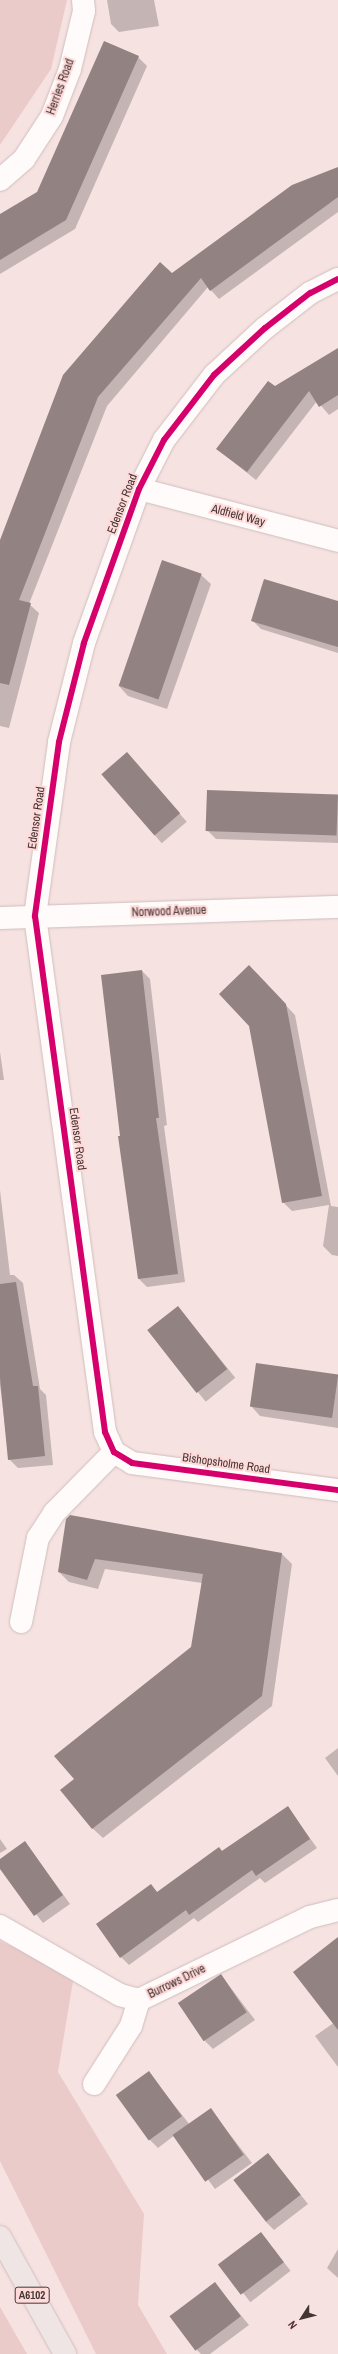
<!DOCTYPE html>
<style>
body{margin:0}
#map{position:relative;width:338px;height:2354px;overflow:hidden;background:#f6e2e1;font-family:"Archivo Narrow",sans-serif}
div>[style]{position:absolute}
[style*='--x']{left:calc(var(--x)*1px);top:calc(var(--y)*1px);width:calc(var(--w)*1px);rotate:calc(var(--a)*1deg)}
.green>*{inset:0;background:#eacbca}
.shadow>*{inset:0;background:#0003;transform-origin:0 0}
.building>*{inset:0;background:#928282;transform-origin:0 0}
.roads{filter:drop-shadow(0 0 1px #cebebd) drop-shadow(0 0 1px #cebebd)}
.minor>*{height:22px;margin:-11px;padding:0 11px;transform-origin:11px;border-radius:11px;background:#fefbfa}
.major>*{height:22px;margin:-11px;padding:0 11px;transform-origin:11px;border-radius:11px;background:#f0e5e5}
.cycleway>*{height:6px;margin:-3px;padding:0 3px;transform-origin:3px;border-radius:3px;background:#d6006c}
span{translate:-50% -50%;white-space:nowrap;text-align:center;line-height:1.15;-webkit-text-stroke:4px #fedad9;paint-order:stroke}
.shield-label span{padding:1px 3px;background:#fedad9;border:1px solid;border-radius:3px;-webkit-text-stroke-width:0}
.shield-label{font-size:11px;color:#453434;font-weight:700}
.street-label{font-size:12px;color:#453434}
.north{position:absolute;left:282px;top:2298px;width:40px;height:40px;-webkit-text-stroke:3px #fedad9;paint-order:stroke;rotate:234deg;font-size:11px;font-weight:700;line-height:16px;text-align:center;color:#453434}
.north::after{content:'';display:block;margin:auto;width:14px;height:18px;background:#453434;clip-path:polygon(50% 0,100% 100%,50% 72%,0 100%)}
</style>
<div id="map">
<div class="green">
<div style="clip-path:polygon(0 0,67px 0,51px 69px,0 145px)"></div>
<div style="clip-path:polygon(0 1941px,74px 1975px,58px 2072px,144px 2214px,138px 2305px,167px 2354px,96px 2354px,0 2161px)"></div>
<div style="clip-path:polygon(0 2307px,27px 2354px,0 2354px)"></div>
</div>
<div class="shadow">
<div style="clip-path:polygon(107px 0,154px 0,159px 26px,119px 32px,111px 24px)"></div>
<div style="clip-path:polygon(138px 57px,147px 66px,75px 229px,0 274px,0 216px,38px 193px)"></div>
<div style="clip-path:polygon(338px 168px,338px 212px,219px 299px,208px 287px,107px 406px,29px 604px,39px 613px,9px 728px,0 726px,0 542px,172px 274px)"></div>
<div style="clip-path:polygon(338px 349px,338px 409px,329px 415px,317px 401px,256px 480px,217px 449px,275px 388px)"></div>
<div style="clip-path:polygon(201px 575px,211px 584px,167px 709px,128px 696px,119px 686px)"></div>
<div style="clip-path:polygon(338px 602px,338px 653px,261px 629px,252px 620px)"></div>
<div style="left:127px;top:753px;width:91px;height:33px;rotate:49deg"></div>
<div style="clip-path:polygon(338px 795px,338px 843px,216px 839px,207px 830px)"></div>
<div style="clip-path:polygon(142px 971px,150px 979px,167px 1125px,164px 1126px,185px 1282px,147px 1287px,139px 1279px,121px 1137px)"></div>
<div style="clip-path:polygon(258px 976px,295px 1015px,331px 1206px,338px 1207px,338px 1256px,332px 1255px,323px 1246px,329px 1205px,292px 1211px,283px 1202px)"></div>
<div style="clip-path:polygon(0 1052px,4px 1080px,0 1080px)"></div>
<div style="clip-path:polygon(0 1190px,10px 1275px,14px 1275px,23px 1283px,40px 1389px,46px 1395px,53px 1465px,18px 1468px,9px 1459px,0 1385px)"></div>
<div style="left:178px;top:1307px;width:91px;height:38px;rotate:51deg"></div>
<div style="clip-path:polygon(338px 1376px,338px 1428px,260px 1416px,251px 1406px)"></div>
<div style="clip-path:polygon(70px 1516px,282px 1554px,292px 1564px,272px 1706px,103px 1838px,92px 1828px,76px 1779px,192px 1648px,202px 1583px,105px 1569px,98px 1589px,69px 1582px,59px 1572px)"></div>
<div style="clip-path:polygon(338px 1748px,338px 1776px,325px 1758px)"></div>
<div style="clip-path:polygon(288px 1807px,317px 1848px,265px 1883px,260px 1878px,198px 1922px,194px 1918px,129px 1965px,121px 1957px,97px 1924px,151px 1886px,158px 1893px)"></div>
<div style="clip-path:polygon(0 1839px,7px 1849px,0 1853px)"></div>
<div style="clip-path:polygon(25px 1842px,70px 1904px,43px 1923px,0 1867px,0 1860px)"></div>
<div style="clip-path:polygon(338px 1958px,338px 2067px,315px 2036px,335px 2022px)"></div>
<div style="clip-path:polygon(221px 1975px,255px 2020px,213px 2049px,205px 2041px)"></div>
<div style="clip-path:polygon(149px 2073px,190px 2125px,211px 2110px,252px 2163px,215px 2189px,175px 2135px,158px 2148px,150px 2140px)"></div>
<div style="clip-path:polygon(268px 2154px,308px 2204px,274px 2230px,266px 2222px)"></div>
<div style="left:261px;top:2233px;width:48px;height:51px;rotate:52deg"></div>
<div style="clip-path:polygon(338px 2249px,338px 2278px,327px 2268px)"></div>
<div style="clip-path:polygon(215px 2284px,249px 2325px,210px 2354px,201px 2354px,197px 2350px)"></div>
</div>
<div class="building">
<div style="clip-path:polygon(104px 41px,139px 56px,66px 220px,0 260px,0 214px,37px 192px)"></div>
<div style="clip-path:polygon(338px 167px,338px 197px,210px 291px,201px 278px,98px 397px,19px 600px,31px 603px,9px 685px,0 683px,0 540px,63px 375px,160px 262px,172px 273px,292px 185px)"></div>
<div style="clip-path:polygon(338px 348px,338px 395px,319px 407px,309px 391px,247px 472px,216px 449px,268px 381px,275px 386px)"></div>
<div style="left:162px;top:560px;width:42px;height:133px;rotate:19deg"></div>
<div style="clip-path:polygon(264px 579px,338px 601px,338px 647px,251px 621px)"></div>
<div style="left:127px;top:752px;width:81px;height:34px;rotate:49deg"></div>
<div style="left:207px;top:790px;width:131px;height:41px;rotate:2deg"></div>
<div style="clip-path:polygon(249px 965px,286px 1004px,322px 1196px,282px 1203px,249px 1026px,219px 994px)"></div>
<div style="clip-path:polygon(142px 970px,159px 1118px,156px 1118px,178px 1274px,138px 1279px,118px 1136px,120px 1136px,101px 975px)"></div>
<div style="clip-path:polygon(16px 1282px,33px 1386px,38px 1386px,45px 1456px,8px 1460px,0 1378px,0 1284px)"></div>
<div style="left:178px;top:1306px;width:80px;height:39px;rotate:52deg"></div>
<div style="left:256px;top:1363px;width:83px;height:44px;rotate:8deg"></div>
<div style="clip-path:polygon(70px 1515px,282px 1553px,262px 1696px,92px 1829px,60px 1790px,74px 1779px,54px 1756px,191px 1647px,203px 1574px,95px 1559px,87px 1580px,58px 1572px,66px 1519px)"></div>
<div style="clip-path:polygon(288px 1806px,310px 1839px,256px 1876px,252px 1870px,189px 1915px,186px 1910px,120px 1958px,96px 1924px,151px 1884px,157px 1892px,219px 1847px,222px 1851px)"></div>
<div style="clip-path:polygon(25px 1841px,63px 1895px,34px 1916px,0 1869px,0 1859px)"></div>
<div style="clip-path:polygon(338px 1937px,338px 2030px,293px 1972px)"></div>
<div style="left:221px;top:1974px;width:46px;height:52px;rotate:56deg"></div>
<div style="left:149px;top:2071px;width:56px;height:41px;rotate:54deg"></div>
<div style="left:211px;top:2108px;width:57px;height:47px;rotate:55deg"></div>
<div style="left:268px;top:2153px;width:53px;height:44px;rotate:52deg"></div>
<div style="left:261px;top:2232px;width:38px;height:54px;rotate:53deg"></div>
<div style="left:215px;top:2282px;width:43px;height:57px;rotate:53deg"></div>
</div>
<div class="roads">
<div class="minor">
<div style="--x:0;--y:180;--w:32;--a:-41"></div>
<div style="--x:24;--y:159;--w:51;--a:-56.9"></div>
<div style="--x:52;--y:116;--w:50;--a:-69"></div>
<div style="--x:70;--y:69;--w:60;--a:-76.4"></div>
<div style="--x:84;--y:11;--w:11;--a:-95"></div>
<div style="--x:139;--y:489;--w:206;--a:14.6"></div>
<div style="--x:0;--y:918;--w:338;--a:-1.9"></div>
<div style="--x:114;--y:1452;--w:22;--a:-114"></div>
<div style="--x:105;--y:1432;--w:521;--a:-97.73"></div>
<div style="--x:35;--y:916;--w:176;--a:-82.1"></div>
<div style="--x:59;--y:742;--w:102;--a:-75.8"></div>
<div style="--x:84;--y:643;--w:164;--a:-70.3"></div>
<div style="--x:139;--y:489;--w:55;--a:-63"></div>
<div style="--x:164;--y:440;--w:82;--a:-52.4"></div>
<div style="--x:214;--y:375;--w:69;--a:-42.7"></div>
<div style="--x:265;--y:328;--w:57;--a:-37.9"></div>
<div style="--x:310;--y:293;--w:31;--a:-27"></div>
<div style="--x:114;--y:1452;--w:21;--a:31"></div>
<div style="--x:132;--y:1463;--w:208;--a:7.5"></div>
<div style="--x:21;--y:1622;--w:86;--a:-78.6"></div>
<div style="--x:38;--y:1538;--w:30;--a:-57"></div>
<div style="--x:54;--y:1513;--w:86;--a:-45.5"></div>
<div style="--x:0;--y:1926;--w:138;--a:29.9"></div>
<div style="--x:120;--y:1995;--w:20;--a:15"></div>
<div style="--x:139;--y:2000;--w:190;--a:-25.9"></div>
<div style="--x:310;--y:1917;--w:29;--a:-14"></div>
<div style="--x:94;--y:2084;--w:69;--a:-57.5"></div>
<div style="--x:131;--y:2026;--w:27;--a:-73"></div>
</div>
<div class="major">
<div style="--x:0;--y:2237;--w:134;--a:60.9"></div>
</div>
</div>
<div class="cycleway">
<div style="--x:338;--y:279;--w:31;--a:153"></div>
<div style="--x:310;--y:293;--w:57;--a:142.1"></div>
<div style="--x:265;--y:328;--w:69;--a:137.3"></div>
<div style="--x:214;--y:375;--w:82;--a:127.6"></div>
<div style="--x:164;--y:440;--w:55;--a:117"></div>
<div style="--x:139;--y:489;--w:164;--a:109.7"></div>
<div style="--x:84;--y:643;--w:102;--a:104.2"></div>
<div style="--x:59;--y:742;--w:176;--a:97.9"></div>
<div style="--x:35;--y:916;--w:521;--a:82.27"></div>
<div style="--x:105;--y:1432;--w:22;--a:66"></div>
<div style="--x:114;--y:1452;--w:21;--a:31"></div>
<div style="--x:132;--y:1463;--w:208;--a:7.5"></div>
</div>
<div class="shield-label">
<span style="left:32px;top:2295px">A6102</span>
</div>
<div class="street-label">
<span style="left:61px;top:87px;rotate:-70deg">Herries Road</span>
<span style="left:123px;top:504px;rotate:-69deg">Edensor Road</span>
<span style="left:238px;top:516px;rotate:15deg">Aldfield Way</span>
<span style="left:37px;top:818px;rotate:-82deg">Edensor Road</span>
<span style="left:169px;top:912px;rotate:-2deg">Norwood Avenue</span>
<span style="left:77px;top:1139px;rotate:82deg">Edensor Road</span>
<span style="left:226px;top:1464px;rotate:8deg">Bishopsholme Road</span>
<span style="left:177px;top:1982px;rotate:-26deg">Burrows Drive</span>
</div>
<div class="north">N</div>
</div>
